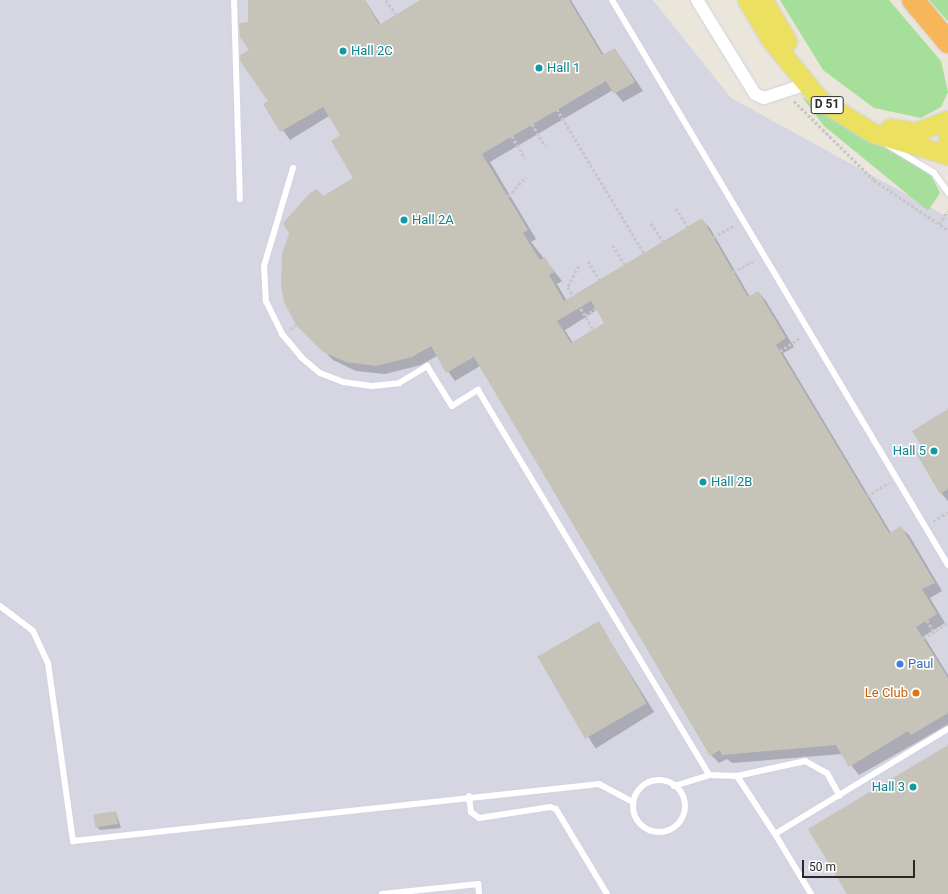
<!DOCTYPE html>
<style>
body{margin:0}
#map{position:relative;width:948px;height:894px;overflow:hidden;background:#eae6db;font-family:Roboto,sans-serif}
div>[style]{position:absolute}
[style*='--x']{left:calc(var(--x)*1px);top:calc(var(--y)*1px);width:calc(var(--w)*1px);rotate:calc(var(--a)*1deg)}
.airport>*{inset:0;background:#d6d6e3}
.green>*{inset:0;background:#a6df99}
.shadow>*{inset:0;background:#0003;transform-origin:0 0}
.building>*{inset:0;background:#c6c4b9;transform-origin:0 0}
.path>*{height:2.5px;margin-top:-1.25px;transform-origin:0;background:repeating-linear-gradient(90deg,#c7c7c7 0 3px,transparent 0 5px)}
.roads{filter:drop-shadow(0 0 1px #d0d1e1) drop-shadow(0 0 1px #d0d1e1)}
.service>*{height:6px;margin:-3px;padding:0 3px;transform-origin:3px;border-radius:3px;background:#fff}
.service>.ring{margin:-3px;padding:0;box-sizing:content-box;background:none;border:6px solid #fff;border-radius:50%}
.minor>*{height:12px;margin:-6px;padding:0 6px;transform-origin:6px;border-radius:6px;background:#fff}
.primary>*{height:19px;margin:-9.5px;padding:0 9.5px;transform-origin:9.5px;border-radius:9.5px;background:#ebe060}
.motorway>*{height:22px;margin:-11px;padding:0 11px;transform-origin:11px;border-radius:11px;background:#f7b659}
.dots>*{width:11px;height:11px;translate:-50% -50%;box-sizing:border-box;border:2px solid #fff;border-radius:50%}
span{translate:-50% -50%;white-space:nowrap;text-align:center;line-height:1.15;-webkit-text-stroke:3px #fff;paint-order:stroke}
.shield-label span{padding:1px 3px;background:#fff;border:1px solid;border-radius:3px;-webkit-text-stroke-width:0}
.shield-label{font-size:12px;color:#292929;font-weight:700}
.culture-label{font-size:13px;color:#0d838f}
.left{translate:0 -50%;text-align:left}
.right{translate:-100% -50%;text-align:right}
.shop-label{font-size:13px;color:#366cbe}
.food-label{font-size:13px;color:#c56008}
.scale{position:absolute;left:802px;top:860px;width:113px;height:18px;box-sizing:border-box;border:2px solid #292929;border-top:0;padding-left:5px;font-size:12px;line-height:14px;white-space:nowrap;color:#292929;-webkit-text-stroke:3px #fff;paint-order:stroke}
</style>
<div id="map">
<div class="airport">
<div style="clip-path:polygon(0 0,653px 0,731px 98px,948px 217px,948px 894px,0 894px)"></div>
</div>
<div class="green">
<div style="clip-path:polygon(780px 0,889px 0,941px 61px,948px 92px,941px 107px,921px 118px,874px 108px,823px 70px)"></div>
<div style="clip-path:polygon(929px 0,948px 0,948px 21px)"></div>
<div style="clip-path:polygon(802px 97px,929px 171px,940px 193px,928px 211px,824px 126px)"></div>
</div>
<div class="shadow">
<div style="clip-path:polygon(evenodd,249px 0,365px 0,381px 25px,422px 0,571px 0,604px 55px,615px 49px,643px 91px,623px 102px,613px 90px,490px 162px,536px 239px,531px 242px,562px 281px,557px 284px,567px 301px,702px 220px,710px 228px,750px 297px,758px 292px,766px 301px,794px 347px,783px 353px,891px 533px,900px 527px,909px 535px,942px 591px,930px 598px,945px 623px,924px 636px,948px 675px,948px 725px,859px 775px,842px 754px,732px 763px,727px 759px,719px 763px,711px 755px,480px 366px,455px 381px,437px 356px,421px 365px,385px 374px,356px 371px,333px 360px,297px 324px,323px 197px,354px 179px,341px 136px,329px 116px,290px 140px,264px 104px,269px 102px,250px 50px,249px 0,597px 310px,605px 323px,573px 343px,565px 330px,597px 310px)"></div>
<div style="clip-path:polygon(948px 410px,948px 501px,941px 493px,924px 449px)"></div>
<div style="left:598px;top:622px;width:106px;height:69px;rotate:58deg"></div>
<div style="clip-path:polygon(116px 812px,121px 828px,100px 830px,96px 826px)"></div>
</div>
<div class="building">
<div style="clip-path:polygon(evenodd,248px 0,365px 0,379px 25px,420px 0,569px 0,602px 55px,615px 48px,635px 82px,614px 94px,606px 81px,482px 154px,528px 230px,523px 233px,540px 260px,545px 257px,554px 272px,549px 275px,564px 301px,702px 218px,748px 297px,758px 291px,786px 338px,776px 345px,889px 533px,901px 526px,935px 583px,922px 589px,937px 614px,916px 627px,948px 678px,948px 713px,911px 735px,908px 731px,849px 767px,836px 745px,722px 755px,720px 750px,710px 756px,474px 357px,446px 373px,431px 346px,412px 357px,376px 366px,346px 362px,323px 352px,296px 325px,284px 302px,281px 284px,282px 254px,289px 234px,283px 223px,310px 193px,317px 189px,323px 196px,353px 178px,331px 141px,340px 135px,323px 107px,280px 132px,263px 104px,268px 101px,240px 61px,240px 55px,249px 50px,240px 37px,239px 23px,248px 22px,248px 0,591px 301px,604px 323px,571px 343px,557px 321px,591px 301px)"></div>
<div style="clip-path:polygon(948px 409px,948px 489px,940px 494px,916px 453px,923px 449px,912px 431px)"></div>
<div style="left:599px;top:621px;width:95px;height:71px;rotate:60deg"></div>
<div style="clip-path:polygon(948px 745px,948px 894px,847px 894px,808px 829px)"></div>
<div style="left:116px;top:811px;width:13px;height:23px;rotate:81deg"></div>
</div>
<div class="path">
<div style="--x:386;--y:0;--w:17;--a:54"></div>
<div style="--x:794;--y:101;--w:112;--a:44.6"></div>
<div style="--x:874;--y:180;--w:89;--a:34"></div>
<div style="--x:557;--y:109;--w:168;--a:58.9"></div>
<div style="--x:532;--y:124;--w:26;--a:59"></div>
<div style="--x:512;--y:136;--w:26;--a:59"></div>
<div style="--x:508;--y:196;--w:26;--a:-47"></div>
<div style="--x:676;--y:208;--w:22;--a:58"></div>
<div style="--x:651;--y:223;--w:22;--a:56"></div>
<div style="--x:939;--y:224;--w:16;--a:-55"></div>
<div style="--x:713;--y:237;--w:25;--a:-29"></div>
<div style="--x:613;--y:245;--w:23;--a:59"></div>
<div style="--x:588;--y:261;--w:22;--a:58"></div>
<div style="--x:579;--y:266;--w:24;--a:118"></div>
<div style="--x:568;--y:287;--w:49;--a:59.2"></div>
<div style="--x:733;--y:272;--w:26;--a:-28"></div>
<div style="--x:585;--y:315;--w:12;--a:-31"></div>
<div style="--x:290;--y:329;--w:7;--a:-34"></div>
<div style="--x:780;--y:351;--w:25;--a:-34"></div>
<div style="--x:867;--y:496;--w:26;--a:-31"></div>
<div style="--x:933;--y:521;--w:17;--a:-31"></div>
<div style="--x:927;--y:620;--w:14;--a:60"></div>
<div style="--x:923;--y:638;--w:29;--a:-31"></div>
</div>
<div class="roads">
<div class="service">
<div style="--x:234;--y:0;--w:199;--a:88.3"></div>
<div style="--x:612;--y:0;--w:657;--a:59.26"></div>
<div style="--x:886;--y:144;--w:56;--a:31.1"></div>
<div style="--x:934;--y:173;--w:24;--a:54"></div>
<div style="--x:293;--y:168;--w:102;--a:106.5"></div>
<div style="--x:264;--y:266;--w:35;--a:87"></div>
<div style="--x:266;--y:301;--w:37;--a:64"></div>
<div style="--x:282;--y:334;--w:31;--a:50"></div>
<div style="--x:302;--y:358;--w:23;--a:40"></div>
<div style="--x:320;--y:373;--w:25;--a:21"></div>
<div style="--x:343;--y:382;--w:29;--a:8"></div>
<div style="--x:372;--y:386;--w:27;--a:-6"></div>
<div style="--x:399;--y:383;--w:33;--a:-31"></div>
<div style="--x:427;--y:366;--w:47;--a:58"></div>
<div style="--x:452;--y:406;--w:31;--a:-32"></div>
<div style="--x:478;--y:390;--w:449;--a:59"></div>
<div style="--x:0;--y:606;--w:41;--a:37.1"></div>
<div style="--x:33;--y:631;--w:35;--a:65"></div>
<div style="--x:48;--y:663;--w:180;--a:82"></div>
<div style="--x:73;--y:841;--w:529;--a:-6.18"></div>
<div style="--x:599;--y:784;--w:38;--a:28"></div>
<div style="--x:737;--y:776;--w:69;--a:56.8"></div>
<div style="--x:775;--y:834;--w:202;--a:-31.3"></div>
<div class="ring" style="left:633px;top:780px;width:46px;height:46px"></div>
<div style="--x:674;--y:786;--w:37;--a:-17"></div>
<div style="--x:709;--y:775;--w:28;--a:2"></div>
<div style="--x:737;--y:776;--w:70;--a:-12.4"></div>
<div style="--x:805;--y:761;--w:25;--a:29"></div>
<div style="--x:827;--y:773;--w:26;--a:61"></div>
<div style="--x:469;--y:796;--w:16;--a:83"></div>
<div style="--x:471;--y:812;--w:10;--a:37"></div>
<div style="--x:479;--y:818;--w:72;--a:-8.8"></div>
<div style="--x:550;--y:807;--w:6;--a:18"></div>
<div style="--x:556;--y:809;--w:99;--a:59"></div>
<div style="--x:775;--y:834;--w:70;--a:59"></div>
<div style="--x:382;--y:894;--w:97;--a:-5.9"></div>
<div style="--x:478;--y:884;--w:10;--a:84"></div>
</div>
<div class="minor">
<div style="--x:697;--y:0;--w:110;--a:58.3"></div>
<div style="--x:755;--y:94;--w:10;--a:24"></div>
<div style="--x:764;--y:98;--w:42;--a:-18"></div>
</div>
<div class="primary">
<div style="--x:747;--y:0;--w:47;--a:59"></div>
<div style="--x:771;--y:40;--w:77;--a:50.8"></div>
<div style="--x:820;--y:100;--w:62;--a:31.9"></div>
<div style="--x:873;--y:133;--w:78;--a:16.3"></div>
<div style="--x:763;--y:0;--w:48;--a:59.7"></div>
<div style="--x:890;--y:128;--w:26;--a:9"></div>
<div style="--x:916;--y:132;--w:34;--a:-21"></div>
<div style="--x:948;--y:131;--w:24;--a:90"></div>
</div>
<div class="motorway">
<div style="--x:913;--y:0;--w:55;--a:50.2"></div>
</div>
</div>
<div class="dots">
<div style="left:343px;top:51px;background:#0f9aa8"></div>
<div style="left:539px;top:68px;background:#0f9aa8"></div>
<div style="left:404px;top:220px;background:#0f9aa8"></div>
<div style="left:934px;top:451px;background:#0f9aa8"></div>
<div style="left:703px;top:482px;background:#0f9aa8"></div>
<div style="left:900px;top:664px;background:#3f7fe0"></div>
<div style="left:916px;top:693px;background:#e8710a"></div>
<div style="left:913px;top:787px;background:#0f9aa8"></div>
</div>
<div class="shield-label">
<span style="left:827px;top:105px">D 51</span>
</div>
<div class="culture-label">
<span class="left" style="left:351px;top:51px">Hall 2C</span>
<span class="left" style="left:547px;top:68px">Hall 1</span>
<span class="left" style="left:412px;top:220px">Hall 2A</span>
<span class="right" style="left:926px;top:451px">Hall 5</span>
<span class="left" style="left:711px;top:482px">Hall 2B</span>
<span class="right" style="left:905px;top:787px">Hall 3</span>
</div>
<div class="shop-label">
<span class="left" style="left:908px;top:664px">Paul</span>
</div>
<div class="food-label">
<span class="right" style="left:908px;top:693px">Le Club</span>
</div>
<div class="scale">50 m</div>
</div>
